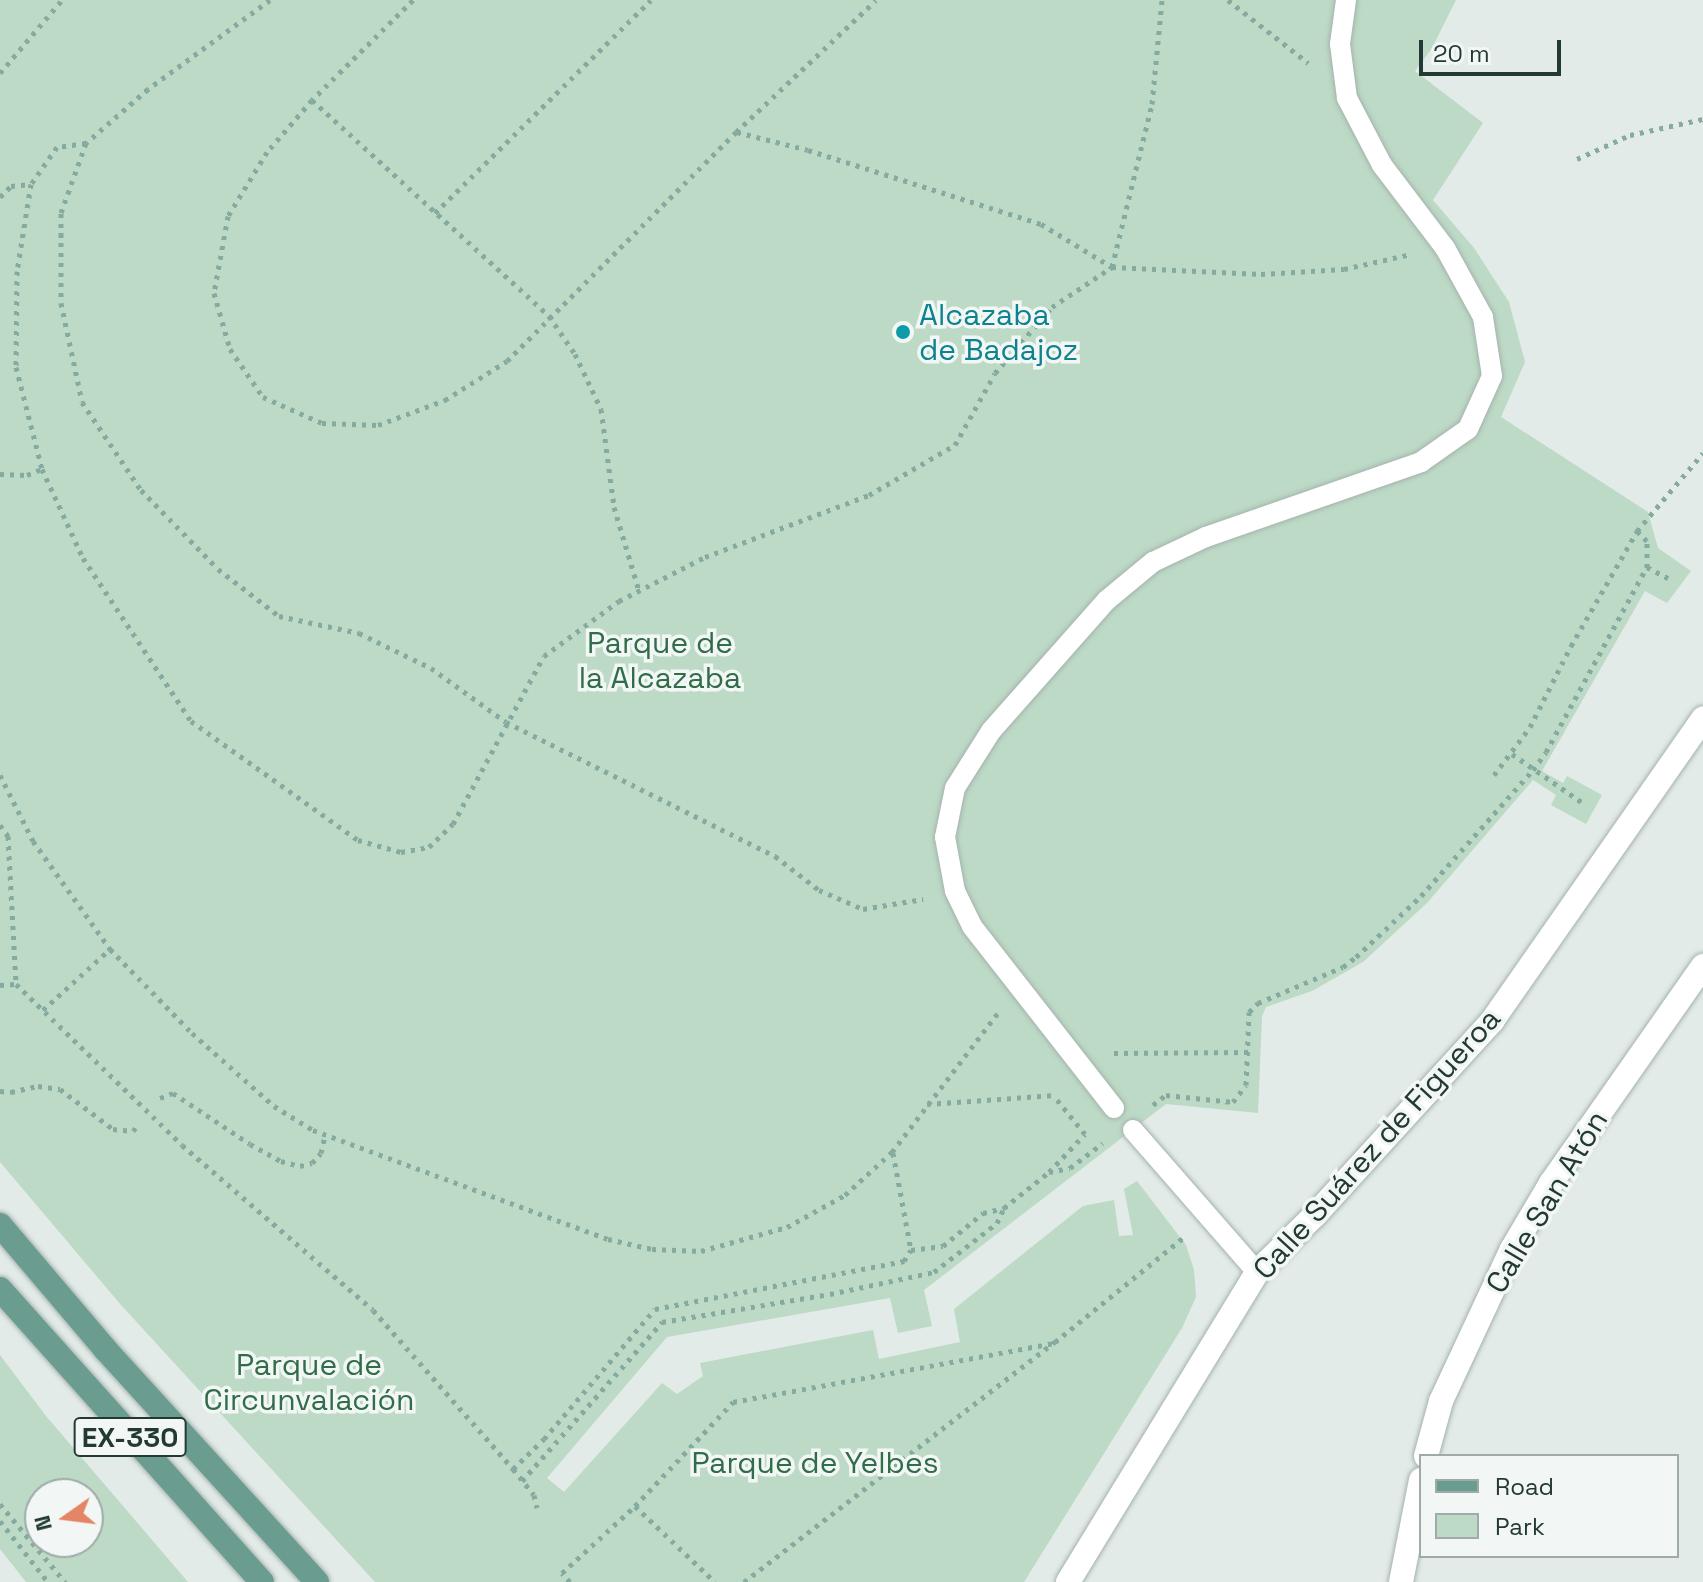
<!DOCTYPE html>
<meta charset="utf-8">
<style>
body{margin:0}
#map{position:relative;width:1703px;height:1582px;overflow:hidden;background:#e2ebe7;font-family:"Space Grotesk",sans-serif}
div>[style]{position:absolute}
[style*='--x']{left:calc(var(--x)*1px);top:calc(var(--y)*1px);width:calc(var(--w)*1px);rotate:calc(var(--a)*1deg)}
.green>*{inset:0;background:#bcdac5}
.path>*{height:5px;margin-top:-2.5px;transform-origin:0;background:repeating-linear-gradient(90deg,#85aba0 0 4px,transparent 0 10px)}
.roads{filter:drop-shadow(0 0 2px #a5b2ae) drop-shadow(0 0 2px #a5b2ae)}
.service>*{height:20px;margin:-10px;padding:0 10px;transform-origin:10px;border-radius:10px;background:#fff}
.minor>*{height:24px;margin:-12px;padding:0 12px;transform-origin:12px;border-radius:12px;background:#fff}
.primary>*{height:24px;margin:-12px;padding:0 12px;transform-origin:12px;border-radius:12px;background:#6a9c90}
.dots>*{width:22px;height:22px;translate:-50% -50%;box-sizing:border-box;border:4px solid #f2f7f5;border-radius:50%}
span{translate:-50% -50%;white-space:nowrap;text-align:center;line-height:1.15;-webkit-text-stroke:7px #f2f7f5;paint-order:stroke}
.shield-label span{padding:2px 6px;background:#f2f7f5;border:2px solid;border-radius:6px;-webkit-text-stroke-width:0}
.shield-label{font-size:28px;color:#233a34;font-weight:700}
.culture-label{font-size:30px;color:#0d838f}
.left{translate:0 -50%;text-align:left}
.park-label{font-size:30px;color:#316d49}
.street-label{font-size:30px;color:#233a34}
.legend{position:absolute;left:1419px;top:1454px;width:260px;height:104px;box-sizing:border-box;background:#f2f7f5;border:2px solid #9faba8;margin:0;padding:10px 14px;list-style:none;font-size:24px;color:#233a34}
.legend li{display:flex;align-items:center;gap:16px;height:40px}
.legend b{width:40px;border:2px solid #9faba8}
.north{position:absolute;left:24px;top:1478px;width:80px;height:80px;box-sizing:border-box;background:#f2f7f5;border:2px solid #9faba8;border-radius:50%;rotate:256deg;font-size:22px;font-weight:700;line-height:32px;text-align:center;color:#233a34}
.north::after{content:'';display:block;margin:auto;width:28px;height:36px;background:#e58565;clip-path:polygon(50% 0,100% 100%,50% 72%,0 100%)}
.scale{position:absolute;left:1419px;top:40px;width:142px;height:36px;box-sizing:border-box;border:4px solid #233a34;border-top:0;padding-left:10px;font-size:24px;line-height:28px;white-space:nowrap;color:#233a34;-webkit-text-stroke:6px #f2f7f5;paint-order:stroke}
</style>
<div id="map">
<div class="green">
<div style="clip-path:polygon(0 0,1456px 0,1432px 48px,1415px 71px,1483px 123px,1433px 200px,1474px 248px,1509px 302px,1525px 362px,1501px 417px,1648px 512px,1658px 548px,1691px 571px,1667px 603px,1645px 591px,1542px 771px,1563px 783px,1567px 776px,1602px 795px,1586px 824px,1551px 805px,1556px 795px,1533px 780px,1427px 903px,1363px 962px,1312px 991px,1266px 1007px,1262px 1016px,1258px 1113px,1166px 1104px,924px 1290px,932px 1326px,898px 1333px,890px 1298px,667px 1337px,547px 1478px,564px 1492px,662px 1383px,677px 1394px,703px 1376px,700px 1363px,873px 1330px,879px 1359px,960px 1342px,954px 1309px,1083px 1206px,1114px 1200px,1119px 1236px,1133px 1235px,1124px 1189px,1137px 1181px,1186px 1245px,1194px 1270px,1196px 1297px,1182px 1328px,1024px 1582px,375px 1582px,121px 1305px,0 1162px)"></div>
<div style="clip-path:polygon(evenodd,0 1355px,46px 1416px,188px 1582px,26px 1582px,0 1549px,0 1355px,40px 1494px,88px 1494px,88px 1542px,40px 1542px,40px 1494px)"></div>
</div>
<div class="path">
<div style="--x:270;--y:0;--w:151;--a:143.9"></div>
<div style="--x:148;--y:89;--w:82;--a:138.9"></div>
<div style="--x:86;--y:143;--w:74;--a:109.7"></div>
<div style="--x:61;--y:213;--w:90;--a:90"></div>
<div style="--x:61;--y:303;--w:101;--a:78"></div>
<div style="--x:82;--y:402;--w:106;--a:56.2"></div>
<div style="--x:141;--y:490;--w:110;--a:45.7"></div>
<div style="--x:218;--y:569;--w:77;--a:37.6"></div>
<div style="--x:279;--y:616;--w:82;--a:12"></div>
<div style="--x:359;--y:633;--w:80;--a:25.9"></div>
<div style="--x:431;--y:668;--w:92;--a:35.8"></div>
<div style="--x:506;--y:722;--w:301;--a:26.5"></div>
<div style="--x:775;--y:856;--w:56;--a:37.7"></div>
<div style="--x:819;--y:890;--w:48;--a:23.4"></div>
<div style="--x:863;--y:909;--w:61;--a:-9.5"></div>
<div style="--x:413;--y:0;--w:142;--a:135.3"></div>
<div style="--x:312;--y:100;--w:69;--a:130.9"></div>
<div style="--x:267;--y:152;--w:75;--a:121.4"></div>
<div style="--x:228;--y:216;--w:78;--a:100.3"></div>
<div style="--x:214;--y:293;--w:58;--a:74.1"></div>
<div style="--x:230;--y:349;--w:58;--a:55.5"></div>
<div style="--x:263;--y:397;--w:64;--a:23.8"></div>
<div style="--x:322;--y:423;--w:56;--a:2"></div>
<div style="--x:378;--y:425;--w:72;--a:-20.5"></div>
<div style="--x:445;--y:400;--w:73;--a:-32.2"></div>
<div style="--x:507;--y:361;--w:324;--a:-45"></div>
<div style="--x:736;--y:132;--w:192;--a:-43.3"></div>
<div style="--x:1228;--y:0;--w:102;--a:38.2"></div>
<div style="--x:0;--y:73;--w:96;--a:-49.7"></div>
<div style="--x:312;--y:100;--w:321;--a:42.3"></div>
<div style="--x:549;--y:316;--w:46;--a:55.6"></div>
<div style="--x:575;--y:354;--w:61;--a:64.7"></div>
<div style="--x:601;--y:409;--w:99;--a:82.4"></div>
<div style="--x:614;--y:507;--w:88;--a:73.4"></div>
<div style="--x:737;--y:132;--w:73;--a:14.2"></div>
<div style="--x:808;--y:150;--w:244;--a:17.6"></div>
<div style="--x:1041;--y:224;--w:83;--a:31.2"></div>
<div style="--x:1112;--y:267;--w:149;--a:2.7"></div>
<div style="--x:1261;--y:274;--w:83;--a:-3.4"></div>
<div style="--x:1344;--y:269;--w:65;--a:-12.5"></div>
<div style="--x:86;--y:143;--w:29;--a:172"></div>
<div style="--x:57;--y:147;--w:45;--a:125.1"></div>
<div style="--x:31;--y:184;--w:88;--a:99.1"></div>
<div style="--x:17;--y:271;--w:96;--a:90.6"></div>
<div style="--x:16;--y:367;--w:105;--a:75.7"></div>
<div style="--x:42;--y:469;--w:98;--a:65.3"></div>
<div style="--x:83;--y:558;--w:196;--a:56.5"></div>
<div style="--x:191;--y:721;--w:205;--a:35.5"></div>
<div style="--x:358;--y:840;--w:45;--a:15.6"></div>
<div style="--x:401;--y:852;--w:28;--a:-10"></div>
<div style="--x:429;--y:847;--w:33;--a:-44"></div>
<div style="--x:453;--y:824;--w:191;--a:-61.6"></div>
<div style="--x:544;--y:656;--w:93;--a:-36.3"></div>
<div style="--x:619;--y:601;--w:97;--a:-27.1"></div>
<div style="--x:705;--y:557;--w:175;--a:-20.7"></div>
<div style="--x:869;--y:495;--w:99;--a:-30.2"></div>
<div style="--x:955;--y:445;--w:82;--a:-60.9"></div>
<div style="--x:995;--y:373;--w:87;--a:-49.2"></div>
<div style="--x:1052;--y:307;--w:72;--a:-33.7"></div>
<div style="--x:1112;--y:267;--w:168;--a:-76.2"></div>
<div style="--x:1152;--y:104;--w:104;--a:-84.5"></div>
<div style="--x:1577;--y:159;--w:58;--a:-24.4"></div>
<div style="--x:1630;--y:135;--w:75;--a:-12.4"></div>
<div style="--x:0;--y:197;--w:16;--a:-45"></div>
<div style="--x:11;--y:186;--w:20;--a:-6"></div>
<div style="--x:435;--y:213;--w:303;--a:-44.6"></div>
<div style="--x:0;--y:474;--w:27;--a:2"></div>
<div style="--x:27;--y:475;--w:16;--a:-22"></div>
<div style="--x:1647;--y:567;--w:24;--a:28"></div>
<div style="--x:1512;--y:754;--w:86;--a:34.6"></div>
<div style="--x:0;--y:775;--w:74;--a:63.4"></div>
<div style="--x:33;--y:841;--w:133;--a:54.5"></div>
<div style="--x:110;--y:949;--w:117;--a:45.7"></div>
<div style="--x:192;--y:1033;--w:110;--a:41.7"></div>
<div style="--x:274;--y:1106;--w:46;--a:31.6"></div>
<div style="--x:313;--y:1130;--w:314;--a:20.3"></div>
<div style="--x:608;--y:1239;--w:45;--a:12.8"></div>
<div style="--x:652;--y:1249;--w:49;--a:2.3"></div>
<div style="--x:701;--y:1251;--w:89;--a:-15.6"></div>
<div style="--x:787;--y:1227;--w:66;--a:-28.9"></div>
<div style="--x:845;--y:1195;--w:64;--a:-42.5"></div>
<div style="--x:892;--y:1152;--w:175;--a:-52.7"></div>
<div style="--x:1494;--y:775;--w:60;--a:-53.1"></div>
<div style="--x:1530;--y:727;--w:91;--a:-63.2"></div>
<div style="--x:1571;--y:646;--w:133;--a:-60.1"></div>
<div style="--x:0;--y:825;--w:14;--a:54"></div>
<div style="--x:8;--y:836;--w:148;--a:86.9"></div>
<div style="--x:16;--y:984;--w:231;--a:44.1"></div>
<div style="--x:182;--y:1145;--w:252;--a:40.8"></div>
<div style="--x:373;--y:1310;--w:212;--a:48.6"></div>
<div style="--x:513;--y:1469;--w:33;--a:51"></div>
<div style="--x:534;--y:1495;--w:13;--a:77"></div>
<div style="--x:0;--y:985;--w:16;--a:-4"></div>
<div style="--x:43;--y:1010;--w:91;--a:-42.3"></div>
<div style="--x:1114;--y:1053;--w:135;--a:-0.4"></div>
<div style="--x:0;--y:1091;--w:11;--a:5"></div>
<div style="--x:11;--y:1092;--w:28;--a:-13"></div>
<div style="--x:38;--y:1086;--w:22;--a:8"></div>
<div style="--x:60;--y:1089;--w:66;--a:37"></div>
<div style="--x:113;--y:1129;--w:20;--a:6"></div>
<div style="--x:133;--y:1131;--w:8;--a:-50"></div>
<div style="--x:160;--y:1098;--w:14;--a:-21"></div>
<div style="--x:173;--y:1093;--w:92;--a:33.5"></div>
<div style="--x:250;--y:1144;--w:35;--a:29"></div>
<div style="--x:281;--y:1161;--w:20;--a:15"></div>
<div style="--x:300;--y:1166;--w:12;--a:-14"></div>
<div style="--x:312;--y:1163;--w:13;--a:-48"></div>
<div style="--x:321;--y:1153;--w:18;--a:-77"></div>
<div style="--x:927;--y:1104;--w:128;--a:-4"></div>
<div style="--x:1153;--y:1105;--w:16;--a:-38"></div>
<div style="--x:1166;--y:1095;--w:67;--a:6"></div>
<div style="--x:1233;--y:1102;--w:21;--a:-53"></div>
<div style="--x:1246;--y:1085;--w:73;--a:-87.6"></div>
<div style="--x:1249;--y:1012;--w:13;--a:-45"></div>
<div style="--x:1258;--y:1003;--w:92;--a:-23"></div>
<div style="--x:1343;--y:967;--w:16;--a:-38"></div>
<div style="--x:1356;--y:957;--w:89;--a:-43.2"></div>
<div style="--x:1421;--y:896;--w:169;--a:-48.4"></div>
<div style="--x:1533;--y:770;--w:22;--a:-54"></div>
<div style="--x:1546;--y:752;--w:211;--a:-61.4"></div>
<div style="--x:1647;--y:567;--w:26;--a:-90"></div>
<div style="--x:1647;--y:541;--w:14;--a:-135"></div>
<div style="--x:1637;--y:531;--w:102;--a:-49.8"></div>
<div style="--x:893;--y:1153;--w:99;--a:79.5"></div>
<div style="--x:911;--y:1250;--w:32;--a:-7"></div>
<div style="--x:943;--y:1246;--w:52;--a:-39.5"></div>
<div style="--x:983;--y:1213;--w:22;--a:-13"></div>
<div style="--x:1004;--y:1208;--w:58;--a:-38.7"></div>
<div style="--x:1049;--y:1172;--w:52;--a:-46.5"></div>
<div style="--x:1085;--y:1134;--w:49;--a:-129.2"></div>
<div style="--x:1049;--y:1172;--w:21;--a:-11"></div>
<div style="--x:1070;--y:1168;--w:41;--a:-37.1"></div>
<div style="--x:513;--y:1469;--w:43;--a:-44.1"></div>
<div style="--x:544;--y:1439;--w:171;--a:-49.5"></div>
<div style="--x:655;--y:1309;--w:254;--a:-10.9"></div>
<div style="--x:904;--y:1261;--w:13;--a:-58"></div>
<div style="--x:522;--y:1481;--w:212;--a:-48.6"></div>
<div style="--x:662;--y:1322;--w:170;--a:-9.5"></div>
<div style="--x:830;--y:1294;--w:106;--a:-11.9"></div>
<div style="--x:934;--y:1272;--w:80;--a:-37.9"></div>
<div style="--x:997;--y:1223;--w:17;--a:-65"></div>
<div style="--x:0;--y:1504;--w:102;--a:50.2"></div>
<div style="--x:635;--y:1506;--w:110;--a:43.5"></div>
<div style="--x:0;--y:1521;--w:78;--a:51.8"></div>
<div style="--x:570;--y:1582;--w:12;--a:-132"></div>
<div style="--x:562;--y:1573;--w:99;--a:-42.5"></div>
<div style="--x:635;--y:1506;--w:143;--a:-46.7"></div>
<div style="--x:733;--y:1402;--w:325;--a:-10.4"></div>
<div style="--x:744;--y:1582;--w:393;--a:-37.7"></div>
<div style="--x:1055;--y:1342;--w:166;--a:-39.1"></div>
</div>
<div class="roads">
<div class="service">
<div style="--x:1114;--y:1108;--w:231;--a:-128"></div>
<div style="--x:972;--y:926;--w:39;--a:-116"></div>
<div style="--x:955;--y:891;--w:55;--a:-100.5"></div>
<div style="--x:945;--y:837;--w:50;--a:-78.5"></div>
<div style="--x:955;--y:788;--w:67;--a:-57.7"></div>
<div style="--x:991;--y:731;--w:175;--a:-48.5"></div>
<div style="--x:1107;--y:600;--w:60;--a:-39.6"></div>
<div style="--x:1153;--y:562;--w:59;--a:-25.3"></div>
<div style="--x:1206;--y:537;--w:228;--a:-19.2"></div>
<div style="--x:1421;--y:462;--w:57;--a:-35.1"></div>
<div style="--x:1468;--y:429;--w:58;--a:-65.6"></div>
<div style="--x:1492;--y:376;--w:60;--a:-98.7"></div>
<div style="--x:1483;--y:317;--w:79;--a:-118.8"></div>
<div style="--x:1445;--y:248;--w:104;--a:-127.2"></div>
<div style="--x:1382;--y:165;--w:76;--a:-117.6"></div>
<div style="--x:1347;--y:98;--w:54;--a:-97.4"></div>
<div style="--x:1340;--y:44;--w:44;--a:-82.2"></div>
<div style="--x:1133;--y:1130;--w:189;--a:48.9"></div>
</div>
<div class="minor">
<div style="--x:1426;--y:1456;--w:57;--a:-74.7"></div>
<div style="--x:1441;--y:1401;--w:168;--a:-65"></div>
<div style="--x:1512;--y:1249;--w:77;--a:-59.4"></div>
<div style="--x:1551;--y:1183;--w:265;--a:-55"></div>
<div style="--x:1068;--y:1582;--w:363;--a:-58.6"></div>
<div style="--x:1257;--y:1272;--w:81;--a:-44.5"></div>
<div style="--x:1315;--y:1215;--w:263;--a:-47.6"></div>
<div style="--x:1492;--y:1021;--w:369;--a:-55.1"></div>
<div style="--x:1401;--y:1582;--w:104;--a:-78.9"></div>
</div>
<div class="primary">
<div style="--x:0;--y:1225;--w:162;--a:49.7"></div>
<div style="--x:105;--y:1349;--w:315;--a:47.7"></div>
<div style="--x:0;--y:1289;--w:393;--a:48.2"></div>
</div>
</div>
<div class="dots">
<div style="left:903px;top:332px;background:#0f9aa8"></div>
</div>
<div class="shield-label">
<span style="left:130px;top:1437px">EX-330</span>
</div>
<div class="culture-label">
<span class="left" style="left:919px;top:332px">Alcazaba<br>de Badajoz</span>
</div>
<div class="park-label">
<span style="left:660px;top:660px">Parque de<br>la Alcazaba</span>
<span style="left:309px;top:1382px">Parque de<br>Circunvalación</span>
<span style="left:815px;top:1463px">Parque de Yelbes</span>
</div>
<div class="street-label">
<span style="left:1377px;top:1144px;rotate:-48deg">Calle Suárez de Figueroa</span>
<span style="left:1547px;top:1202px;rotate:-59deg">Calle San Atón</span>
</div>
<ul class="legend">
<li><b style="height:10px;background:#6a9c90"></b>Road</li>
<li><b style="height:22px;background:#bcdac5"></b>Park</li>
</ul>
<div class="north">N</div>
<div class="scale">20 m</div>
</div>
